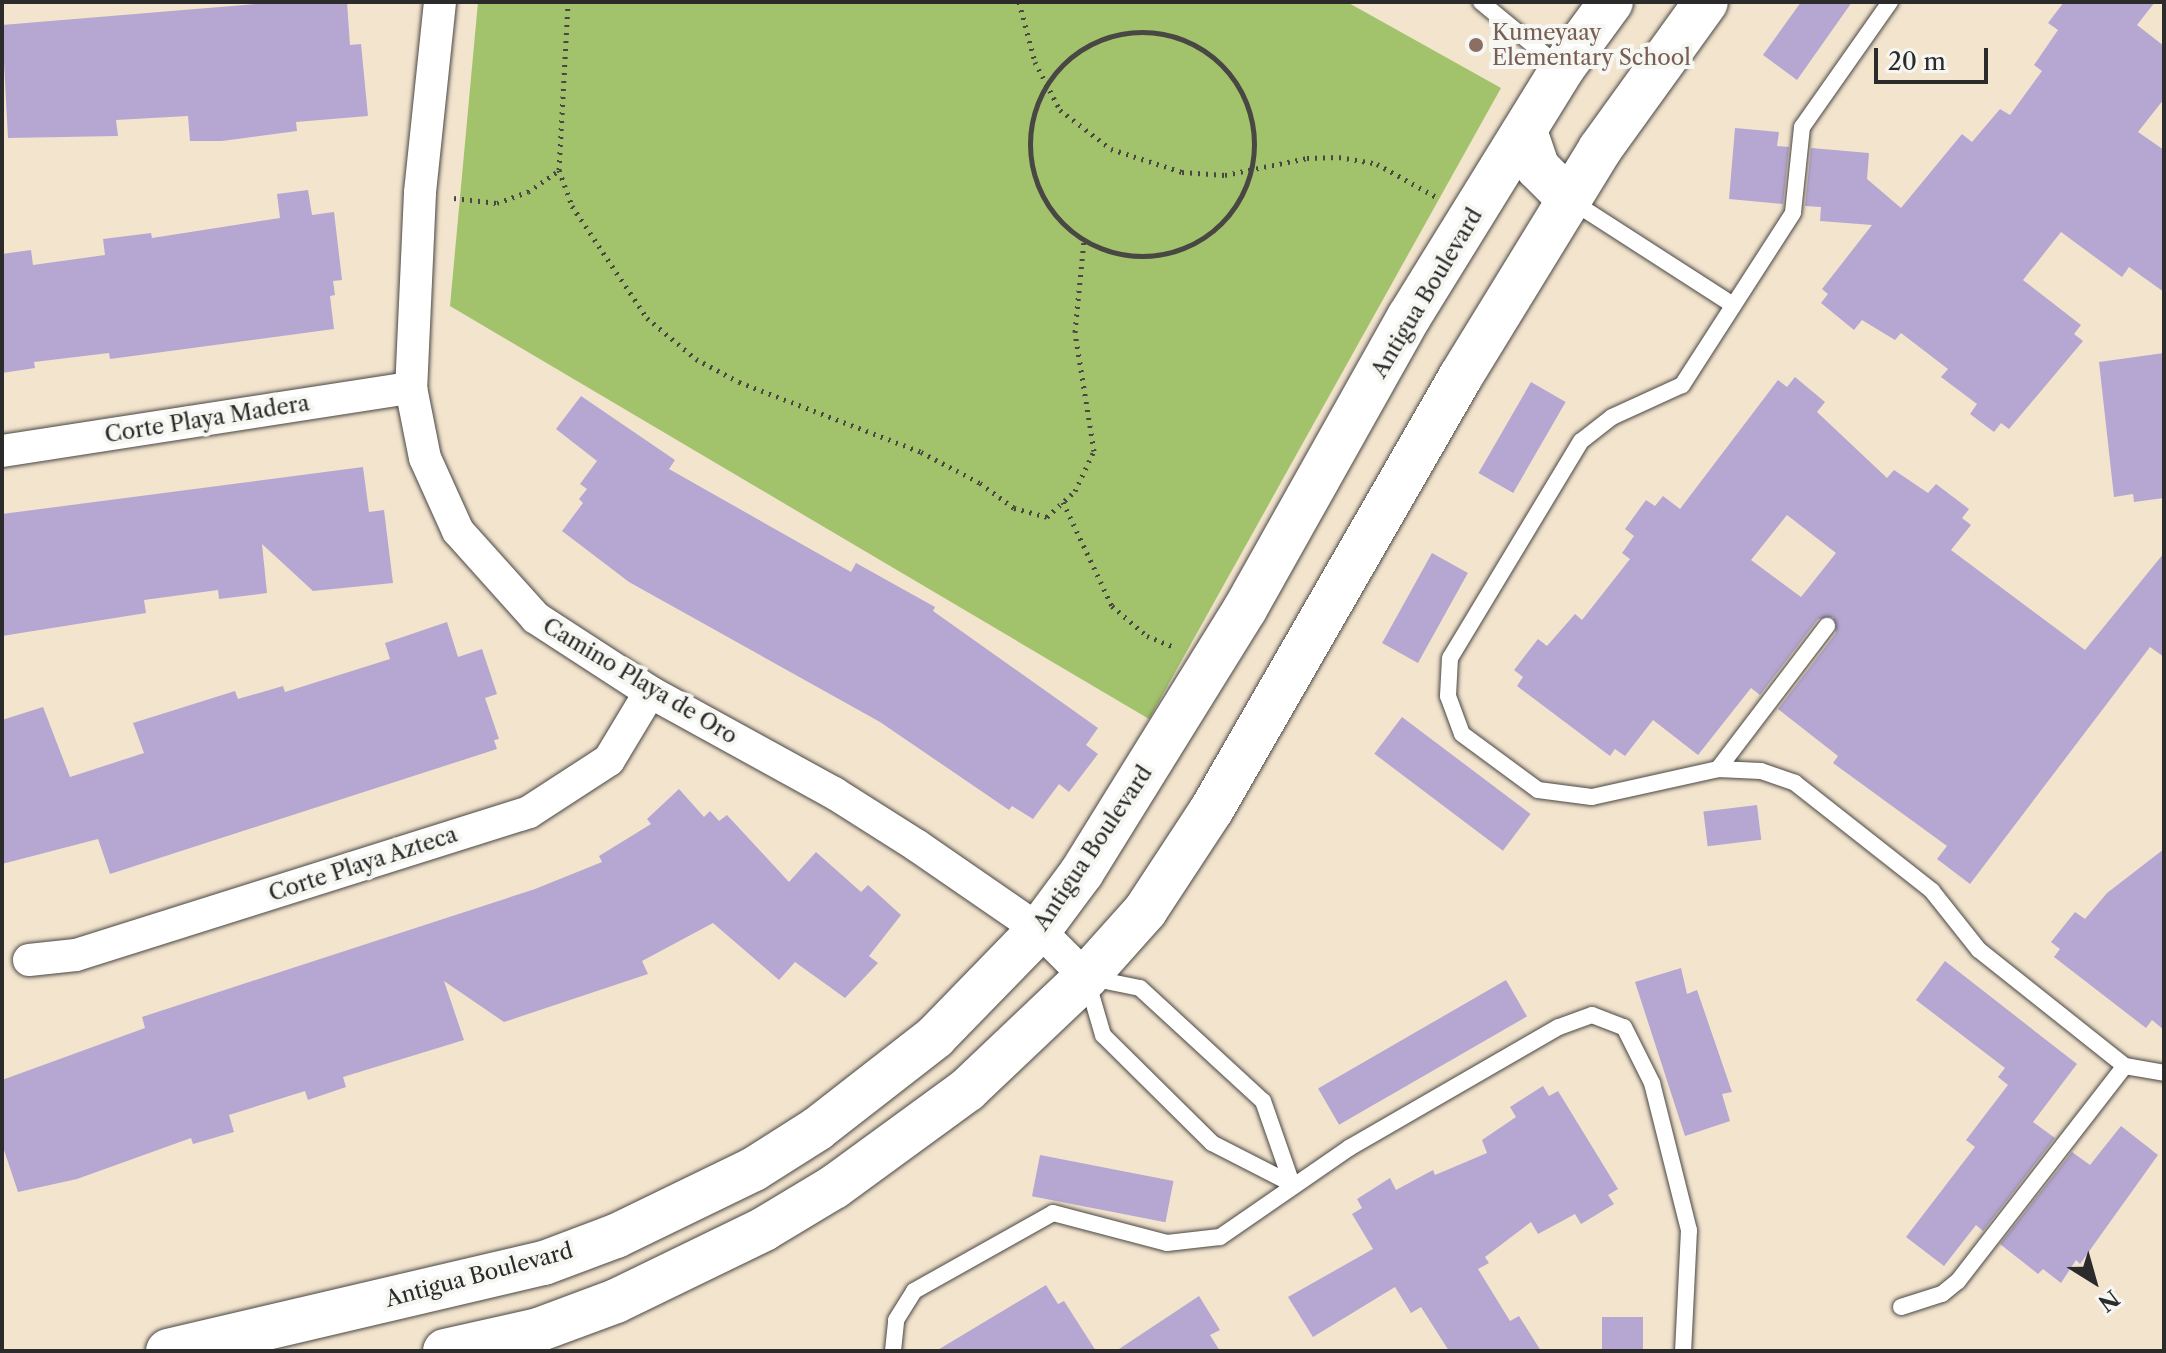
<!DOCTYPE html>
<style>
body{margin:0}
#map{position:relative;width:2166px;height:1353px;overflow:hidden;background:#f3e4ce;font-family:"Libre Caslon Text",serif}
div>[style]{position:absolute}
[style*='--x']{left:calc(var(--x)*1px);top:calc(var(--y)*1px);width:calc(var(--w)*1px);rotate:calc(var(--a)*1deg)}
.green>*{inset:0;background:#a2c36c}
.building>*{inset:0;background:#b6a7d2;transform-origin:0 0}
.path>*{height:5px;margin-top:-2.5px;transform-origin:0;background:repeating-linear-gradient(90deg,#494743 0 2px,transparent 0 8px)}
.path>.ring{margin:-2.5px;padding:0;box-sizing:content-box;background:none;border:5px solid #494743;border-radius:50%}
.roads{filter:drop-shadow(0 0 2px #494743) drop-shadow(0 0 2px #494743)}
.lane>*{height:16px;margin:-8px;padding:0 8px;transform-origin:8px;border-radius:8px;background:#fff}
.street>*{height:32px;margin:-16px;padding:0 16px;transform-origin:16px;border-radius:16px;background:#fff}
.secondary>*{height:44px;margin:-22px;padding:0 22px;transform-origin:22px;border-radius:22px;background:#fff}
.dots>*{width:22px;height:22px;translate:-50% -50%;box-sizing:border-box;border:4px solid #f6f6f2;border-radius:50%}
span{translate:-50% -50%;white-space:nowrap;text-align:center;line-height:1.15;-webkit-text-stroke:8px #f6f6f2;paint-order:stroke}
.education-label{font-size:22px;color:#785e54}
.left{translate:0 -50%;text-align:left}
.street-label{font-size:22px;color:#2b2b2b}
.frame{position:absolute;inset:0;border:4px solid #2b2b2b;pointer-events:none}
.north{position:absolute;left:2054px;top:1241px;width:80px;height:80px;-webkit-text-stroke:6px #f6f6f2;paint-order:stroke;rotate:143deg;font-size:22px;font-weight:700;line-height:32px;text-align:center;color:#2b2b2b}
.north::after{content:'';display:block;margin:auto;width:28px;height:36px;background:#2b2b2b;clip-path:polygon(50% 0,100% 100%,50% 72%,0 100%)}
.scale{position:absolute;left:1874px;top:48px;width:114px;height:36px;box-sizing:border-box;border:4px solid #2b2b2b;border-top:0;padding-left:10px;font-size:24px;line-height:28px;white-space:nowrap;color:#2b2b2b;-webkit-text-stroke:6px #f6f6f2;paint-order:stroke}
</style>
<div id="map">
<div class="green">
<div style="clip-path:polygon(478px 2px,1347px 2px,1501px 88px,1149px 719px,450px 306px)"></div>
</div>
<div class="building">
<div style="clip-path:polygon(279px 2px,347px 2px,350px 45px,361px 44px,368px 116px,296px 122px,297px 131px,222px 141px,190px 141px,188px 116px,116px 120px,118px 136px,8px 138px,2px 25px)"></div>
<div style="clip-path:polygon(1801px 2px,1852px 2px,1797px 80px,1763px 55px)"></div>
<div style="clip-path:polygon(2064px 2px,2155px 2px,2137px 25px,2164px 46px,2164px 99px,2138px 132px,2164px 150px,2164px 292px,2129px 267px,2122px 277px,2061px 232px,2023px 280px,2081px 325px,2074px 334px,2083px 341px,2009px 429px,2001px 423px,1994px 432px,1970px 414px,1977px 404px,1941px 377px,1948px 369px,1901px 333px,1895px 340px,1862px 320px,1854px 330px,1821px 303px,1828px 294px,1822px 289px,1872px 225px,1820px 221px,1821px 207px,1805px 206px,1811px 148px,1869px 153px,1867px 179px,1901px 208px,1962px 134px,1972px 142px,2000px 109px,2010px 115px,2042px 71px,2034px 65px,2058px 30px,2048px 23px)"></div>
<div style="clip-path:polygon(1735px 128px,1779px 132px,1777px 146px,1789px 147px,1783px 204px,1729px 199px)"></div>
<div style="clip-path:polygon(308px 190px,312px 215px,334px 212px,342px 280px,333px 281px,335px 295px,330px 296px,334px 329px,110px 359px,109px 353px,34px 362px,35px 368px,2px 373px,2px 254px,31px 250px,33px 265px,105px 255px,103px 239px,151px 233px,152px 238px,280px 218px,277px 194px)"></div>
<div style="clip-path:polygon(2164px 353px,2164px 498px,2134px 502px,2133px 494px,2114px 497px,2099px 362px)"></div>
<div style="clip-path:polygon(evenodd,1795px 377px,1825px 402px,1817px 412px,1887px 478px,1894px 470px,1928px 493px,1936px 484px,1969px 509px,1962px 518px,1971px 525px,1951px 550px,2085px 650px,2164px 553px,2164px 657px,2150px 647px,1970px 884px,1937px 859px,1947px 846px,1833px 763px,1838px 756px,1778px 709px,1836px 633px,1833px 617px,1818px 619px,1760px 695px,1751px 688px,1698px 755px,1653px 720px,1625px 756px,1615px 749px,1610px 756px,1517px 686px,1523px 677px,1514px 670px,1538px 639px,1547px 646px,1575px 614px,1582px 620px,1630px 559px,1622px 553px,1634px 536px,1625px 529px,1646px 500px,1655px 506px,1663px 496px,1680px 509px,1778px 380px,1787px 387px,1795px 377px,1787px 515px,1836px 553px,1801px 597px,1751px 560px,1787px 515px)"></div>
<div style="left:1531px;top:382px;width:40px;height:105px;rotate:30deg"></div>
<div style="clip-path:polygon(581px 396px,675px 460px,669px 469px,851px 572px,856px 563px,935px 607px,933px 611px,1098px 728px,1086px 745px,1098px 754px,1069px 792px,1059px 784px,1033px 819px,1012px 806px,1009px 810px,880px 722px,629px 582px,562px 531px,583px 503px,579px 499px,587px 489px,580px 484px,597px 461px,556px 429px)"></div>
<div style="clip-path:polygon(363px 467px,369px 512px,384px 510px,393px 583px,313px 591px,262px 544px,267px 593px,219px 599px,218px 590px,144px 600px,146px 613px,2px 636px,2px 514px)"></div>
<div style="left:1432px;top:553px;width:41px;height:103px;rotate:29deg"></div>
<div style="clip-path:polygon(447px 622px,458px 657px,482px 649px,497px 694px,485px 698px,499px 739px,494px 740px,497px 749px,110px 874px,98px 839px,2px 864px,2px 720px,43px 707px,70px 777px,144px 753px,133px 723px,235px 691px,238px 699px,283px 686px,285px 692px,390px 659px,385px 643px)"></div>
<div style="left:1402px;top:717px;width:161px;height:46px;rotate:37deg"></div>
<div style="clip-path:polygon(679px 789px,704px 817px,710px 811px,719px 821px,727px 815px,789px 882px,816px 852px,861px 892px,868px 885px,901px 915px,869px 956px,878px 963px,845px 998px,795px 962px,779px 980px,713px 923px,642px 961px,648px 974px,504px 1022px,444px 981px,464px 1040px,343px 1077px,346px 1087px,308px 1100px,305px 1091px,229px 1115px,234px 1132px,193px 1144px,191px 1138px,77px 1179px,18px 1192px,2px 1144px,2px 1080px,145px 1028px,142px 1017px,535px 889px,602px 862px,599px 856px,651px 824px,647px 819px)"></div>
<div style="left:1757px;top:805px;width:35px;height:54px;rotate:83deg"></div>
<div style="clip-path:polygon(2164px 849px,2164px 1030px,2152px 1020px,2146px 1028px,2054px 957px,2060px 949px,2051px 942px,2075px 912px,2085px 919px,2107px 893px)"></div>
<div style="clip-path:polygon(1945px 961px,2077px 1064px,2033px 1122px,2055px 1138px,1983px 1231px,1976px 1225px,1944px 1266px,1906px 1237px,1975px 1147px,1966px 1140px,2008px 1085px,1998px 1077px,2005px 1068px,1916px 1000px)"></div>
<div style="clip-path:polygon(1681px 968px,1687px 994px,1697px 990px,1732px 1092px,1722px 1094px,1730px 1121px,1685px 1136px,1635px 982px)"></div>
<div style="left:1506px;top:980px;width:42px;height:217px;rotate:60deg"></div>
<div style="clip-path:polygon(1543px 1086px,1549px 1096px,1558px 1091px,1618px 1189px,1608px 1195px,1614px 1204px,1581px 1224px,1575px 1214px,1538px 1234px,1531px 1222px,1485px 1257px,1489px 1263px,1478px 1269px,1510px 1321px,1519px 1316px,1541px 1351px,1449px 1351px,1421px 1307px,1411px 1313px,1395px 1287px,1313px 1337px,1288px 1297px,1373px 1249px,1352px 1214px,1362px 1208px,1357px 1199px,1390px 1178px,1396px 1190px,1433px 1170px,1435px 1175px,1487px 1153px,1482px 1140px,1516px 1117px,1510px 1107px)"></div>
<div style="clip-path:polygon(2121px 1126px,2158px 1155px,2080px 1264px,2076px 1260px,2061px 1283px,2043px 1269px,2038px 1274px,2000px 1244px,2072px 1152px,2090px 1165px)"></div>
<div style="left:1040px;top:1155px;width:136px;height:42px;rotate:11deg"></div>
<div style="clip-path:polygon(1046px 1285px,1058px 1304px,1064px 1301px,1096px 1351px,936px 1351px)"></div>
<div style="clip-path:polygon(1199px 1296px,1220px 1330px,1210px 1335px,1220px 1351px,1116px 1351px)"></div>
<div style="left:1602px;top:1317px;width:41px;height:34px"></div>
</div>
<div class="path">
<div style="--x:1019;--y:2;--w:62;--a:75.1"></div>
<div style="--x:1035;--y:62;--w:54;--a:62.5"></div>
<div style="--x:1060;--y:110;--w:64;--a:37.4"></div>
<div style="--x:1111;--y:149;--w:75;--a:17.9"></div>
<div style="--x:1182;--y:172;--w:43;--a:4"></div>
<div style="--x:1225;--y:175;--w:84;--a:-11.7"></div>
<div style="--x:1307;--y:158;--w:32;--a:-2"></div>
<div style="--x:1339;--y:157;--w:39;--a:10"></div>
<div style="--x:1377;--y:164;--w:70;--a:29.1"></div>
<div class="ring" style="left:1030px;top:32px;width:219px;height:219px"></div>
<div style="--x:559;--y:170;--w:38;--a:70"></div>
<div style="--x:572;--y:206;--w:135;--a:56.2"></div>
<div style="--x:647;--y:318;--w:64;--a:39.9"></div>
<div style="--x:696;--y:359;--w:49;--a:28.1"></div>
<div style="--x:739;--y:382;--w:195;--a:21"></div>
<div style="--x:921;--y:452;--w:67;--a:27.7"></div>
<div style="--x:980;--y:483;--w:42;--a:36.3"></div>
<div style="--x:1014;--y:508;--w:34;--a:15"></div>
<div style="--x:1047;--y:517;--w:38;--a:-43"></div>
<div style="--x:1075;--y:491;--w:44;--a:-64.6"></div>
<div style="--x:1094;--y:451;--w:121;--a:-99.1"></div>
<div style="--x:1075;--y:332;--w:91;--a:-84.4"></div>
<div style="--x:454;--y:198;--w:43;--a:6.6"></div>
<div style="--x:497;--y:203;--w:33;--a:-20"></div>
<div style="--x:528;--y:192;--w:38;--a:-35"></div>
<div style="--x:559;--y:170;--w:168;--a:-86.9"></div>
<div style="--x:1063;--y:502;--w:115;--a:64.8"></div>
<div style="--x:1112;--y:606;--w:46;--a:40.6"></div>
<div style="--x:1147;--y:636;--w:29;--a:22"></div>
</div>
<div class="roads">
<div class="lane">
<div style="--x:1481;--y:2;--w:104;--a:39.5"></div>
<div style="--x:1890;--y:2;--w:153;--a:125.1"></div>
<div style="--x:1802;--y:127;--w:86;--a:96"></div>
<div style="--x:1793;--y:213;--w:205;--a:122.8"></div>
<div style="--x:1682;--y:385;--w:77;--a:155.4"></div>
<div style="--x:1612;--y:417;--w:39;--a:142"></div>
<div style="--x:1581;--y:441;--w:253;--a:121.1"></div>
<div style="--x:1450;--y:658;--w:38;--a:93"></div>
<div style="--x:1448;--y:696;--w:40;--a:69.8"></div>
<div style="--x:1462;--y:734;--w:94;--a:36.4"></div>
<div style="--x:1538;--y:790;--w:54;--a:7.4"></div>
<div style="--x:1592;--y:797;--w:129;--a:-12.5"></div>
<div style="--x:1718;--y:769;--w:43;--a:2.7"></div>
<div style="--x:1761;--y:771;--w:36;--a:19"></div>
<div style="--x:1795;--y:783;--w:174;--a:38.2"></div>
<div style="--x:1932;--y:891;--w:75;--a:51.5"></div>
<div style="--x:1979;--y:950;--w:186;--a:38.5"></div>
<div style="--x:2125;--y:1066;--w:40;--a:10"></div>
<div style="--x:1570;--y:200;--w:194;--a:32.8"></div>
<div style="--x:1718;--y:769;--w:180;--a:-52.7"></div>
<div style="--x:1086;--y:977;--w:55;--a:11.5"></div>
<div style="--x:1140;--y:988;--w:167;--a:42.6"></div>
<div style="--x:1263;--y:1101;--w:88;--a:70.7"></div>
<div style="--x:1292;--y:1184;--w:90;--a:-152.9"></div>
<div style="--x:1212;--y:1143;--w:153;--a:-135.3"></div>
<div style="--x:1103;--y:1035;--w:60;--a:-106.3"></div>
<div style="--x:1901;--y:1307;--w:43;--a:-17.6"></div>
<div style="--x:1942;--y:1294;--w:21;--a:-39"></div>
<div style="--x:1958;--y:1281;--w:272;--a:-52.2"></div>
<div style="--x:893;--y:1351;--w:31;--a:-84"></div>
<div style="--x:896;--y:1320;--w:34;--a:-58"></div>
<div style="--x:914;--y:1291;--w:159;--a:-29.3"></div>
<div style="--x:1053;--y:1213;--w:118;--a:14.7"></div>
<div style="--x:1167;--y:1243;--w:53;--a:-6.5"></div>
<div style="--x:1220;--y:1237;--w:157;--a:-34.6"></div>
<div style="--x:1349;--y:1148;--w:242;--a:-30"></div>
<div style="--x:1559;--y:1027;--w:35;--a:-20"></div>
<div style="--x:1592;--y:1015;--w:34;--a:21"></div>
<div style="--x:1624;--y:1027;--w:63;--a:63.4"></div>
<div style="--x:1652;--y:1083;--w:152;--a:75.9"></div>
<div style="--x:1689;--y:1230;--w:121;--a:92.8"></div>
</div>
<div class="street">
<div style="--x:440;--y:2;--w:192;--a:96"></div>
<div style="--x:420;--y:193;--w:195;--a:92.6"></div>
<div style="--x:411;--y:388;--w:71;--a:78.7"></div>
<div style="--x:425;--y:458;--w:80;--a:65.7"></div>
<div style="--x:458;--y:531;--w:117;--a:48.1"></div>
<div style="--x:536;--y:618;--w:136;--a:33"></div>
<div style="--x:650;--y:692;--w:210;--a:28.8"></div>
<div style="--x:834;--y:793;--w:97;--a:32.4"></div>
<div style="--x:916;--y:845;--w:150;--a:34.6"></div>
<div style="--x:1039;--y:930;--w:66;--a:45"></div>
<div style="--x:2;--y:451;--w:414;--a:-8.8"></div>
<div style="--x:29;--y:960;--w:47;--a:-6.1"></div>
<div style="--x:76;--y:955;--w:475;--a:-17.5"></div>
<div style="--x:529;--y:812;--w:95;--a:-33"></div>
<div style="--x:609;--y:760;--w:79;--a:-58.9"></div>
</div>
<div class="secondary">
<div style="--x:1525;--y:131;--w:39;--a:71"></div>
<div style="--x:1538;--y:168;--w:44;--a:45"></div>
<div style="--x:168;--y:1351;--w:386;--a:-13.2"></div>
<div style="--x:544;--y:1263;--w:77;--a:-20.6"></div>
<div style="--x:616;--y:1236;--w:153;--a:-25.9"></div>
<div style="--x:754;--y:1169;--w:75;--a:-32.4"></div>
<div style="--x:817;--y:1129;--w:150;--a:-37.9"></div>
<div style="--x:935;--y:1037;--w:149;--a:-45.8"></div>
<div style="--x:1039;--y:930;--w:72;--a:-53.4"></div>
<div style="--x:1082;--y:872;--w:309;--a:-58.2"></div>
<div style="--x:1245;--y:609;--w:335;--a:-60.7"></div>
<div style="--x:1409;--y:317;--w:291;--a:-58.3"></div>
<div style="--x:1562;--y:69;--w:83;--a:-53.8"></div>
<div style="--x:445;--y:1351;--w:95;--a:-12.7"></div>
<div style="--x:538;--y:1330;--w:83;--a:-20.4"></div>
<div style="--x:616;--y:1301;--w:165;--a:-25.9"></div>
<div style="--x:764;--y:1229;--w:82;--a:-31"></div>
<div style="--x:834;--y:1187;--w:165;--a:-36.1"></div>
<div style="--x:967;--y:1090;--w:164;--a:-43.5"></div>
<div style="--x:1086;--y:977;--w:89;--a:-48.2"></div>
<div style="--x:1145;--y:911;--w:122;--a:-56.7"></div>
<div style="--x:1212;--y:809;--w:499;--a:-60.1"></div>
<div style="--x:1461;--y:376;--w:266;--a:-58.5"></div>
<div style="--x:1600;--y:149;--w:181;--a:-54.2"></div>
</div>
</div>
<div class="dots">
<div style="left:1476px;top:45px;background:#8d6e63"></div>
</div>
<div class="education-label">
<span class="left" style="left:1492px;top:45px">Kumeyaay<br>Elementary School</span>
</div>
<div class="street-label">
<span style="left:1427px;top:293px;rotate:-59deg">Antigua Boulevard</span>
<span style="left:207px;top:419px;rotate:-9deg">Corte Playa Madera</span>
<span style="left:640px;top:681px;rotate:31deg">Camino Playa de Oro</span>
<span style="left:1093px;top:848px;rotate:-56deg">Antigua Boulevard</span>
<span style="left:363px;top:864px;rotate:-18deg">Corte Playa Azteca</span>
<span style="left:479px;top:1275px;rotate:-15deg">Antigua Boulevard</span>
</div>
<div class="frame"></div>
<div class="north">N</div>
<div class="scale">20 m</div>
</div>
